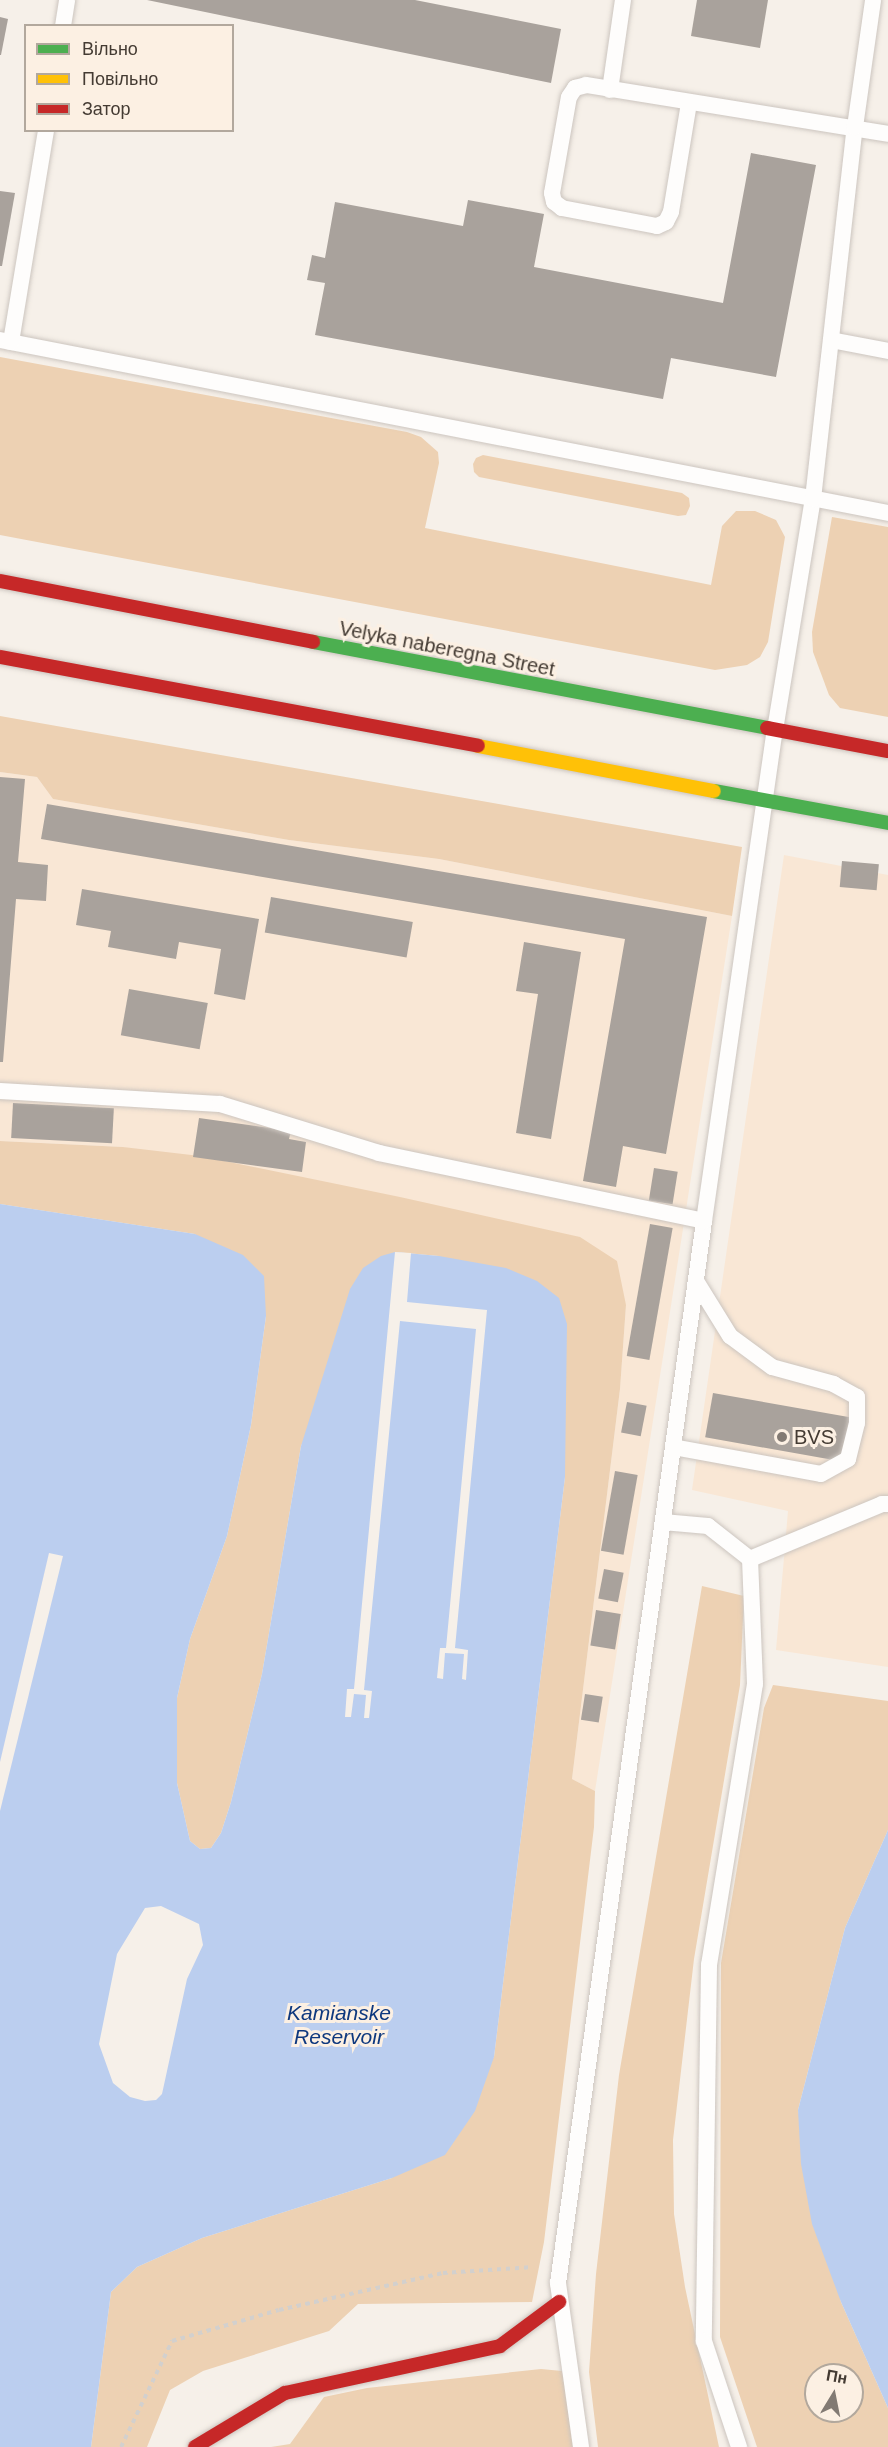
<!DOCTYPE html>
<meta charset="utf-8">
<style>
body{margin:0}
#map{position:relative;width:888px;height:2447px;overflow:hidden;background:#f6f0e9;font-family:Helvetica,sans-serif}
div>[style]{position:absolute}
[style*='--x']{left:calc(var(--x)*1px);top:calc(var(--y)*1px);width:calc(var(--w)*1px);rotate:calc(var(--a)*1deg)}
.built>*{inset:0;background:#f9e7d5}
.green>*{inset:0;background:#edd1b3}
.water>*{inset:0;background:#bbceef}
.pier>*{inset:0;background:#f6f0e9}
.building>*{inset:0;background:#a9a29c;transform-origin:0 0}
.path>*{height:4px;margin-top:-2px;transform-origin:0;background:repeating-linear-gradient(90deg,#d3d0cd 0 4.5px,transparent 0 9px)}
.roads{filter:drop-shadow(0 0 2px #ccc5bf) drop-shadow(0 0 2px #ccc5bf)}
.lane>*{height:16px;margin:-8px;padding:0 8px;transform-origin:8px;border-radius:8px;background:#fefdfc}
.fast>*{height:14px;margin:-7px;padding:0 7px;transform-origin:7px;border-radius:7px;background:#4caf50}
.slow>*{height:14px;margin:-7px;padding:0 7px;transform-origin:7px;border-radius:7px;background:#ffc107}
.jam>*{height:14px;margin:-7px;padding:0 7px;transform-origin:7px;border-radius:7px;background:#c62828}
.dots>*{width:16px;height:16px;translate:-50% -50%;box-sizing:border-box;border:3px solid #fcf0e3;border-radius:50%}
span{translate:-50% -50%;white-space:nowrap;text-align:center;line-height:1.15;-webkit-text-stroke:6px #fcf0e3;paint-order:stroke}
.street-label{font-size:20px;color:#443b33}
.poi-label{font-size:20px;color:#443b33}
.left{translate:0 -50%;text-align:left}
.water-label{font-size:21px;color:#0e387e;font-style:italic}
.legend{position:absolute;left:24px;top:24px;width:210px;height:108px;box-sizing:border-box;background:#fcf0e3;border:2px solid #b2a89d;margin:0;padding:8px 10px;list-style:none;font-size:18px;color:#443b33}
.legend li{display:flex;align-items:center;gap:12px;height:30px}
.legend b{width:30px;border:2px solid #b2a89d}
.north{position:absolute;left:804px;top:2363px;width:60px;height:60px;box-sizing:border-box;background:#fcf0e3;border:2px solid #b2a89d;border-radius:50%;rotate:10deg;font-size:16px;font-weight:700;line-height:24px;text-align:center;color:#443b33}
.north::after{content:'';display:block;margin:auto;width:21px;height:27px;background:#827a73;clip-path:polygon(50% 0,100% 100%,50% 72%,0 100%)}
</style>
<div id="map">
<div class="built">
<div style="clip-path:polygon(0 772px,37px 777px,53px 799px,289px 840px,439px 859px,732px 916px,595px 1791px,572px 1779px,620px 1389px,626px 1305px,123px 1147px,0 1141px)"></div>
<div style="clip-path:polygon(784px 855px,888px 875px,888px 1667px,776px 1650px,788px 1511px,692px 1490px)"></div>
</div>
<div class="green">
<div style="clip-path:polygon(0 357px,407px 432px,421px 437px,438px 452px,439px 463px,425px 528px,711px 585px,722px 526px,736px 511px,755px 511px,776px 520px,785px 537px,768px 642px,760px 657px,747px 665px,715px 670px,0 535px)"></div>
<div style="clip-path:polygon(483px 455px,682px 493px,689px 498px,690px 506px,686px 515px,678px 516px,479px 477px,474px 472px,473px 464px,476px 458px)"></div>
<div style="clip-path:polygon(832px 517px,888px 527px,888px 717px,840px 708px,829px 695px,813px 652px,812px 632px)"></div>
<div style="clip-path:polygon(0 716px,742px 847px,732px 916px,439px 859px,289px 840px,53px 799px,37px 777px,0 772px)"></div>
<div style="clip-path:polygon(0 1141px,123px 1147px,200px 1156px,400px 1197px,580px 1237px,617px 1261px,626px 1305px,620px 1389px,572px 1779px,595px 1791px,594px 1827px,544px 2242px,532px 2302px,358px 2304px,329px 2331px,203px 2371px,170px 2390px,147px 2447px,91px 2447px,111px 2292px,137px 2267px,202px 2238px,392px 2178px,494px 2057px,565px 1477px,439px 1256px,395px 1252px,301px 1446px,262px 1674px,231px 1802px,221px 1833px,211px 1848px,200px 1849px,190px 1841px,177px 1783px,177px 1698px,190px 1639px,227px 1536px,251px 1425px,266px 1316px,195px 1234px,0 1204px)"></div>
<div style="clip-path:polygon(702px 1586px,744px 1596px,740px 1685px,694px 1959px,673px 2140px,674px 2214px,685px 2287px,719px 2447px,598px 2447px,589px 2372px,596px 2274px,619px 2075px)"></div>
<div style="clip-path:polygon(evenodd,773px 1685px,888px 1701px,888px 1830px,845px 1928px,798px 2110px,841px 2302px,888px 2408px,888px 2447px,757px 2447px,720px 2337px,721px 1963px,764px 1708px,773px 1685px,816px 2375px,852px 2375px,852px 2411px,816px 2411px,816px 2375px)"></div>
<div style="clip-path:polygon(541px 2369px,562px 2371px,569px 2389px,576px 2447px,271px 2447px,290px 2444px,324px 2397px,367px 2388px)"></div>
</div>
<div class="water">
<div style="clip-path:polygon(evenodd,0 1204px,195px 1234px,243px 1255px,264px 1276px,266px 1316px,251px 1425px,227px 1536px,190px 1639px,177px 1698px,177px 1783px,190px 1841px,200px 1849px,211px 1848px,221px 1833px,231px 1802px,262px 1674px,301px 1446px,350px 1289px,363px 1268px,381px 1256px,395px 1252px,439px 1256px,506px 1268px,537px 1281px,559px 1298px,567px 1324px,565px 1477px,494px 2057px,475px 2111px,445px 2155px,392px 2178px,202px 2238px,137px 2267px,111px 2292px,91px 2447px,0 2447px,0 1204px,161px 1906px,199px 1924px,203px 1945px,187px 1979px,162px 2094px,156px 2100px,145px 2101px,130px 2097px,113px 2083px,99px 2044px,117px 1954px,145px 1908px,161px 1906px)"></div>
<div style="clip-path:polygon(888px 1830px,888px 2408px,841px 2302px,812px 2224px,801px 2164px,798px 2110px,845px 1928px)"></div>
</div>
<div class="pier">
<div style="clip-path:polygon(395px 1252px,411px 1253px,407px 1302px,487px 1310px,455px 1648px,468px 1650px,466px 1680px,462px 1679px,464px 1654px,445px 1653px,443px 1679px,437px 1678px,440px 1648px,446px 1648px,476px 1329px,400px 1321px,364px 1690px,372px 1691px,369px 1718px,364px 1718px,366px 1695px,354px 1694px,351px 1717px,345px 1717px,347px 1689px,354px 1689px)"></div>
<div style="clip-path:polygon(49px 1553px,63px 1556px,0 1811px,0 1762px)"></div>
</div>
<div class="building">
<div style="clip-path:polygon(147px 0,415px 0,561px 29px,551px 83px)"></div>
<div style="clip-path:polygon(697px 0,768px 0,760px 48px,691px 36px)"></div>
<div style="clip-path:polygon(0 17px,8px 19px,1px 55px,0 55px)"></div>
<div style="clip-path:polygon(751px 153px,816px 165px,776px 377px,671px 358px,663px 399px,315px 335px,325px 283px,307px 280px,312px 255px,325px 258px,335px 202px,463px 226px,468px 200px,544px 214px,534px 267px,723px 303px)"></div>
<div style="clip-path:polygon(0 191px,15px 193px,2px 266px,0 266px)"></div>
<div style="clip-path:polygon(0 777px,25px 779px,18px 862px,48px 865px,46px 901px,16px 899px,3px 1062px,0 1062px)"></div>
<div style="clip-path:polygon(47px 804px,707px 917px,666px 1154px,623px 1146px,616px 1187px,583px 1181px,625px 939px,41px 839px)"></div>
<div style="left:842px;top:861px;width:37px;height:26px;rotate:5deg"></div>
<div style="clip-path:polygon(82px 889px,259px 919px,245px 1000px,214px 994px,221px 949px,179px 942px,176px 959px,108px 947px,111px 931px,76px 925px)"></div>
<div style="left:271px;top:897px;width:144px;height:36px;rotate:10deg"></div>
<div style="clip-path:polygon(524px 942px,581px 952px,551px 1139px,516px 1133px,538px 994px,516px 991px)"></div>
<div style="left:129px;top:989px;width:80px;height:47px;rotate:10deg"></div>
<div style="left:13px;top:1103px;width:101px;height:35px;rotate:3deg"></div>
<div style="clip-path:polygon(199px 1118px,291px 1131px,289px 1139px,306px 1142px,302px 1172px,193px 1157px)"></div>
<div style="left:654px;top:1168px;width:24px;height:33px;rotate:9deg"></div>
<div style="left:650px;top:1224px;width:23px;height:134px;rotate:10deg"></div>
<div style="left:713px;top:1393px;width:139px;height:45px;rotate:10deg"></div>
<div style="left:627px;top:1402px;width:20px;height:31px;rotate:11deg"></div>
<div style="left:615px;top:1471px;width:23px;height:81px;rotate:10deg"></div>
<div style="left:604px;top:1569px;width:20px;height:30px;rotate:11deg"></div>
<div style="left:596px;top:1610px;width:25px;height:36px;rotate:9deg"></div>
<div style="left:585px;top:1694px;width:18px;height:26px;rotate:9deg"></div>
</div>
<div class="path">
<div style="--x:121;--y:2447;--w:118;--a:-64.3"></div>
<div style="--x:172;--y:2341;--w:111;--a:-16.2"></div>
<div style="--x:279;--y:2310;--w:168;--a:-12.7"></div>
<div style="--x:443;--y:2273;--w:90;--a:-3.8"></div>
</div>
<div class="roads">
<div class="lane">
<div style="--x:63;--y:26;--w:26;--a:-81"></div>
<div style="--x:610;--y:90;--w:91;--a:-81.8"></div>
<div style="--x:689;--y:103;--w:110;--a:99.4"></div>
<div style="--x:671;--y:212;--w:11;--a:117"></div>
<div style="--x:666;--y:222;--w:10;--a:156"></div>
<div style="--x:657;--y:226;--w:97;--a:-169.3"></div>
<div style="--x:562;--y:208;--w:10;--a:-143"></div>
<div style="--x:554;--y:202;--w:9;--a:-103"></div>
<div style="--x:552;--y:193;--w:97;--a:-80"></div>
<div style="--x:569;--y:97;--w:11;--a:-56"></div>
<div style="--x:575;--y:88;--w:11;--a:-15"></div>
<div style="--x:586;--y:85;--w:306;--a:9.2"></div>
<div style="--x:0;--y:340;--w:905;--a:11.02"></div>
<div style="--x:831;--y:340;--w:58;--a:10.9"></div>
<div style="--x:11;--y:342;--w:215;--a:-80.6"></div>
<div style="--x:0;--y:1091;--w:220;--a:3.4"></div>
<div style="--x:220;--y:1104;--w:166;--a:17.1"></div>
<div style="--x:379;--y:1153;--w:332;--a:11.8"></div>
<div style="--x:673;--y:1447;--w:150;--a:10.3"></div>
<div style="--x:821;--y:1474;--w:31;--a:-29"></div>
<div style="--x:848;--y:1459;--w:37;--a:-76"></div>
<div style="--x:857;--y:1423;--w:26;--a:-90"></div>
<div style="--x:857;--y:1397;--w:26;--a:-151"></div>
<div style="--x:834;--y:1384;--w:64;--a:-164.7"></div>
<div style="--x:772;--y:1367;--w:52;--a:-143.6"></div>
<div style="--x:730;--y:1336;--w:65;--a:-121.7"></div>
<div style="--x:663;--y:1522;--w:45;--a:5.1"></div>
<div style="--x:708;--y:1526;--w:53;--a:38.2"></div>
<div style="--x:750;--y:1559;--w:125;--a:87.7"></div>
<div style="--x:755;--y:1684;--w:285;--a:99.3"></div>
<div style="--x:709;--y:1965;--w:376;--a:90.8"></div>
<div style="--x:704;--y:2341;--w:112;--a:71.7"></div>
<div style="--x:750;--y:1559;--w:143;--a:-22.6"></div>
<div style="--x:882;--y:1504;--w:6;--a:0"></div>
<div style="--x:581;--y:2447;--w:166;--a:-98"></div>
<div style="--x:558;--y:2283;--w:1072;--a:-82.17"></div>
<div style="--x:704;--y:1221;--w:496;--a:-81.8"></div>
<div style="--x:775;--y:730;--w:234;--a:-80.7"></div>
<div style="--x:813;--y:499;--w:374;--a:-83.6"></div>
<div style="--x:855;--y:127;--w:128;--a:-81.9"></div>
</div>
<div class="fast">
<div style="--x:313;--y:642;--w:462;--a:10.7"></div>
<div style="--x:714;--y:791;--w:177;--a:10.4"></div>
</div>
<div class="slow">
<div style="--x:478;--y:746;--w:240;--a:10.8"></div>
</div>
<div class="jam">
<div style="--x:0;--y:581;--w:319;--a:11"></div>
<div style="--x:0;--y:657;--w:486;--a:10.5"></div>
<div style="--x:767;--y:728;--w:123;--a:10.8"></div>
<div style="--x:195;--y:2447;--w:105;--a:-31"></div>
<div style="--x:285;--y:2393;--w:220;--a:-12.3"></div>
<div style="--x:500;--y:2346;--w:74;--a:-36.7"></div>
</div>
</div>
<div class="dots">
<div style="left:782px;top:1437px;background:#827a73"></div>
</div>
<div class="street-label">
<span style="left:447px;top:649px;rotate:11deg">Velyka naberegna Street</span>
</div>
<div class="poi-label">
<span class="left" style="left:794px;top:1437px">BVS</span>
</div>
<div class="water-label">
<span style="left:339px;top:2025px">Kamianske<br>Reservoir</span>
</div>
<ul class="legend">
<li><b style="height:8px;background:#4caf50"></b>Вільно</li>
<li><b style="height:8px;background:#ffc107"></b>Повільно</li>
<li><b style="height:8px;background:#c62828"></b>Затор</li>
</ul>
<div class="north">Пн</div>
</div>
